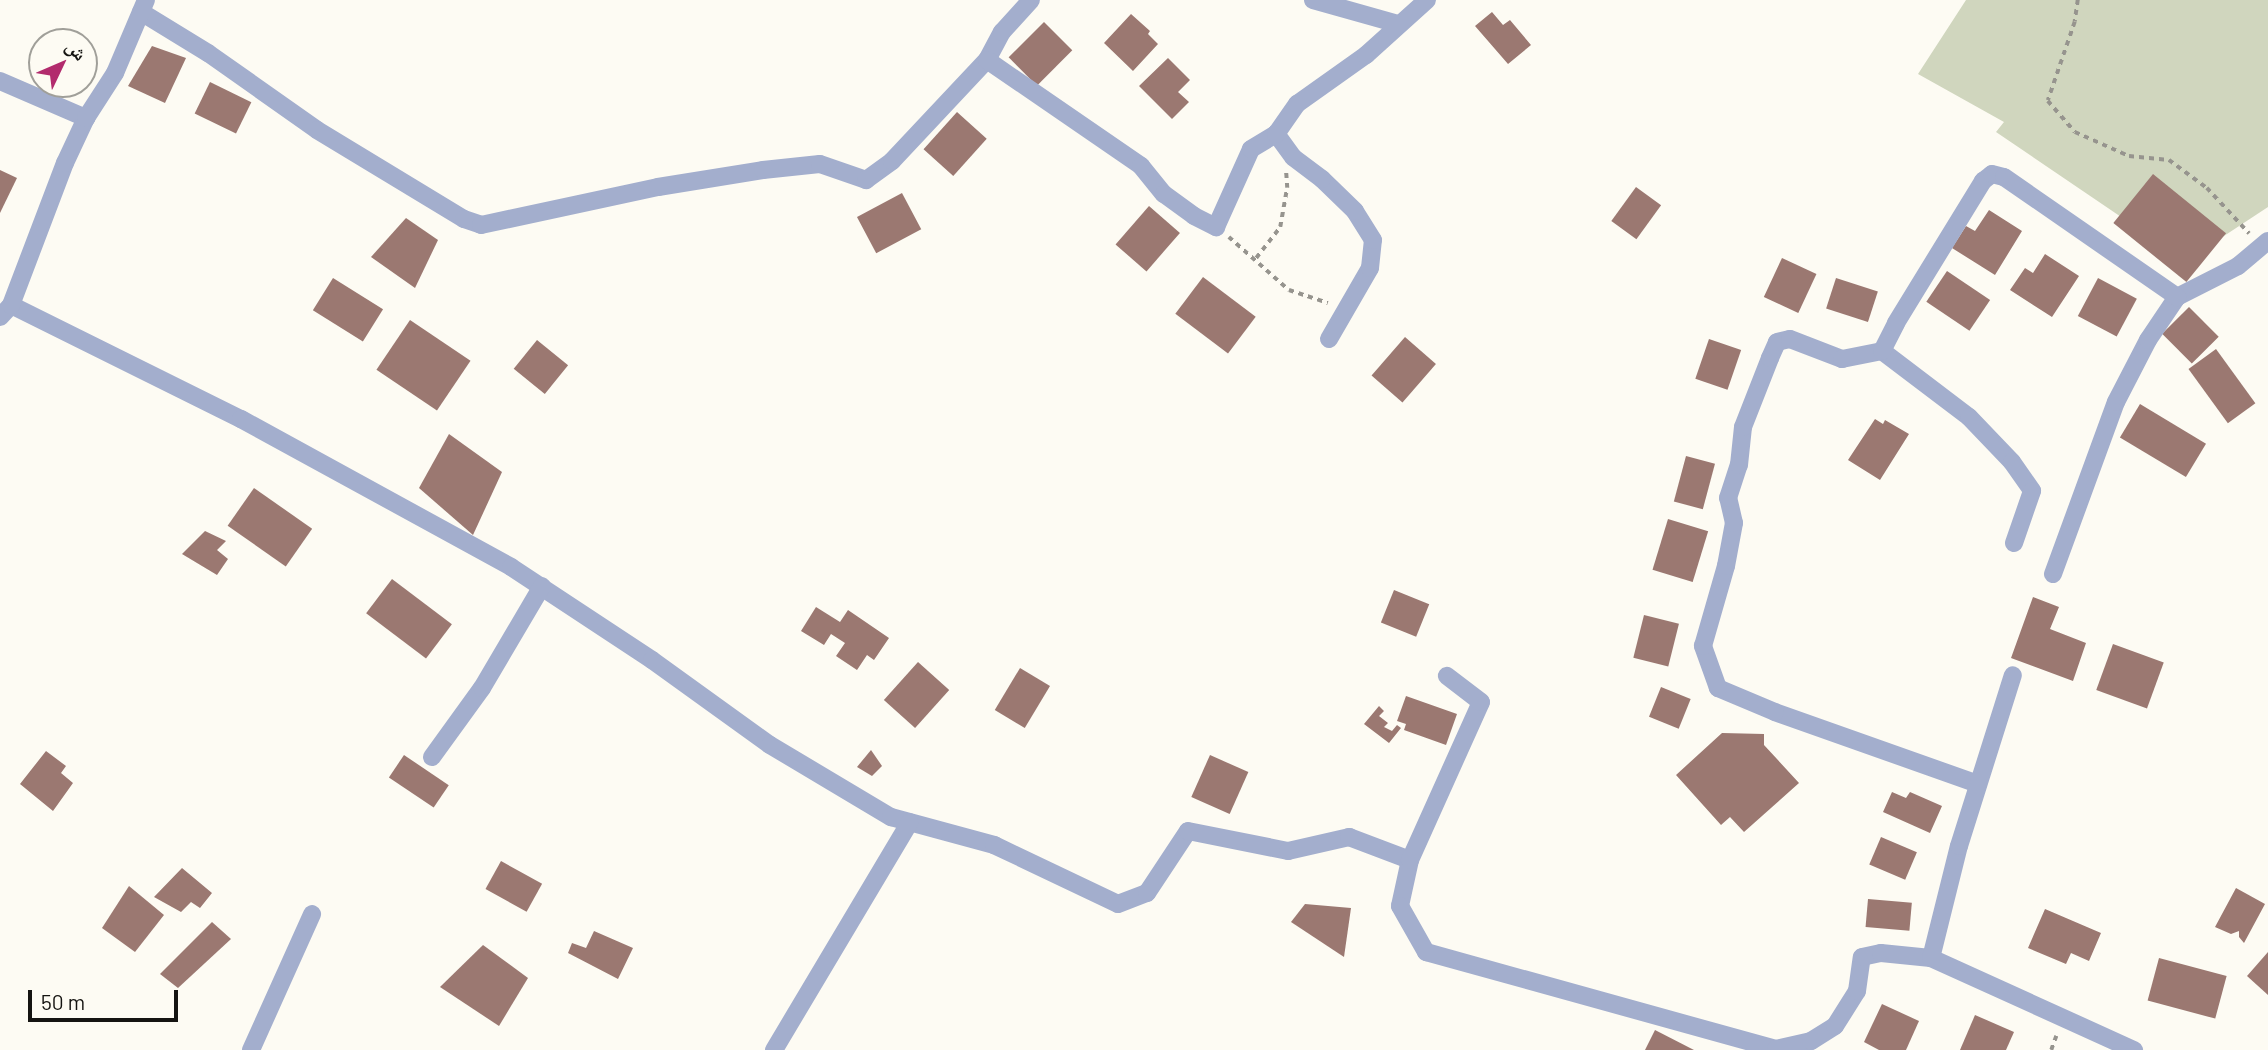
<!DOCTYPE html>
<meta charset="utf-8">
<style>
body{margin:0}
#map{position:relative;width:2268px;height:1050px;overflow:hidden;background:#fdfbf3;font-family:Barlow,"Noto Naskh Arabic",sans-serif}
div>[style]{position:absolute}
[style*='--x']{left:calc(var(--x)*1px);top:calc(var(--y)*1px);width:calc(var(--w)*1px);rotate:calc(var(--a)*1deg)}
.green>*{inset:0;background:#d0d6be}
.building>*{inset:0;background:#9b7871;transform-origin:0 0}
.path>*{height:3.5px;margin-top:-1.75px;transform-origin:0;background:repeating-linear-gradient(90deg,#96948e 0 5px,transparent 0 10px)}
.minor>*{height:18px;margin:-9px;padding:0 9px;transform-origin:9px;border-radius:9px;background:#a3aecd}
span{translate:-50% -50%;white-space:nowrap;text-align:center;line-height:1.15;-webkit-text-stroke:5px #fdfbf3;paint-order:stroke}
.north{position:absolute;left:28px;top:28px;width:70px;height:70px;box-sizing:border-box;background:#fdfbf3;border:2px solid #a09f99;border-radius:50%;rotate:46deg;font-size:19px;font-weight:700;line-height:28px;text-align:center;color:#151411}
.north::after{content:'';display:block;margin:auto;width:24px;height:32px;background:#b22b6d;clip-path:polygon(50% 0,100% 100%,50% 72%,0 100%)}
.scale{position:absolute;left:28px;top:990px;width:150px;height:32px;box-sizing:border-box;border:4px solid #151411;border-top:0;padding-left:9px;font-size:21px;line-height:24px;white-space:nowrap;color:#151411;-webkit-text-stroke:5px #fdfbf3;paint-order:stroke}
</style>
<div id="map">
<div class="green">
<div style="clip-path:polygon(1966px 0,2268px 0,2268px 207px,2186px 261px,1996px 132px,2004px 122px,1918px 74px)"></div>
</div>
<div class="building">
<div style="clip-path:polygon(1492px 12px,1503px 25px,1510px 20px,1531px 45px,1508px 64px,1475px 26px)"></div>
<div style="clip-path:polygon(1131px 14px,1150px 31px,1148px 34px,1158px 44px,1133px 71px,1104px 43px)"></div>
<div style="left:1044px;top:22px;width:40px;height:50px;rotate:45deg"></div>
<div style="clip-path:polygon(152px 46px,186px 58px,165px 103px,128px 86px)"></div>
<div style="clip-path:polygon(1168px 58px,1190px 80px,1178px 92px,1189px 102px,1172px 119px,1139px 86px)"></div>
<div style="left:210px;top:82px;width:46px;height:35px;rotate:26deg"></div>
<div style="left:957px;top:112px;width:40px;height:50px;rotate:42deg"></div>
<div style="clip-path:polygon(0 170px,17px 178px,0 213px)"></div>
<div style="left:2153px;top:174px;width:94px;height:63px;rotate:39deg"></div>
<div style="left:1636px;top:187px;width:31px;height:42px;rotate:36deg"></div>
<div style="left:902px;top:193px;width:41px;height:51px;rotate:62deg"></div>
<div style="left:1149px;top:206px;width:41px;height:51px;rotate:41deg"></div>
<div style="clip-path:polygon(1989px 210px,2022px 231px,1995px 275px,1952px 248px,1966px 226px,1975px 231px)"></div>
<div style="clip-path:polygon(406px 218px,438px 240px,415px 288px,371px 257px)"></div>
<div style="clip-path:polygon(2045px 254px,2079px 276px,2052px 317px,2010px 290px,2025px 268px,2033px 273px)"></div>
<div style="left:1782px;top:258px;width:38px;height:43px;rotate:25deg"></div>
<div style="left:1947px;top:271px;width:52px;height:37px;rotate:34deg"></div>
<div style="left:1203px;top:277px;width:66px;height:46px;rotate:37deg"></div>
<div style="left:333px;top:278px;width:59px;height:38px;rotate:32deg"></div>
<div style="left:1836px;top:278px;width:44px;height:32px;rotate:18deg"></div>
<div style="left:2098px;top:278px;width:44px;height:43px;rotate:28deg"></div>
<div style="left:2189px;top:307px;width:42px;height:38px;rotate:45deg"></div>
<div style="left:410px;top:320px;width:73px;height:60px;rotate:34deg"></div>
<div style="left:1405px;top:337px;width:41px;height:51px;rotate:41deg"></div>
<div style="left:1709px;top:339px;width:34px;height:42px;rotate:19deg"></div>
<div style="left:537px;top:340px;width:40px;height:37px;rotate:39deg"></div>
<div style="left:2216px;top:349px;width:67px;height:34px;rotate:54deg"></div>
<div style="left:2140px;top:404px;width:77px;height:39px;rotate:31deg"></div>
<div style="clip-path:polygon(1875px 419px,1883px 424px,1885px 420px,1909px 434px,1880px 480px,1848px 460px)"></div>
<div style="clip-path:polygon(449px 434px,502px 472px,473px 535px,419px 488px)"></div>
<div style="left:1686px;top:456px;width:30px;height:47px;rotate:15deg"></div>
<div style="left:254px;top:488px;width:71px;height:46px;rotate:35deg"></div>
<div style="left:1668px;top:519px;width:42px;height:53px;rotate:17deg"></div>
<div style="clip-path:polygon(205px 531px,226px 541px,217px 550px,228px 559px,217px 575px,182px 554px)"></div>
<div style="left:392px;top:579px;width:75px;height:43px;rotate:37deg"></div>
<div style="left:1394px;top:590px;width:38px;height:35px;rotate:22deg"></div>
<div style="clip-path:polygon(2033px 597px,2059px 607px,2050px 629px,2086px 643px,2073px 681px,2011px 658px)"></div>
<div style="clip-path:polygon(816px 607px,840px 622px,848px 610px,889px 638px,874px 660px,867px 655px,857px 670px,836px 656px,845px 643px,831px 634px,824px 645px,801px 631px)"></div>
<div style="left:1644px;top:615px;width:36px;height:44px;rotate:14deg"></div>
<div style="left:2113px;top:644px;width:54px;height:49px;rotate:20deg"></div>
<div style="left:918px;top:662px;width:42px;height:51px;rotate:42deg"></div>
<div style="left:1020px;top:668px;width:35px;height:49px;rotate:31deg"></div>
<div style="left:1661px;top:687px;width:32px;height:32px;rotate:22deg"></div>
<div style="clip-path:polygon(1406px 696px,1457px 714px,1446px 745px,1404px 730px,1406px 724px,1397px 721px)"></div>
<div style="clip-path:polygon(1379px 706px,1384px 711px,1379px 716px,1388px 723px,1384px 727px,1392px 731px,1397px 725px,1401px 728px,1389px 743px,1364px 724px)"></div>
<div style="clip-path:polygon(1722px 733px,1764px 734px,1764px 745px,1799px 783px,1744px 832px,1730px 817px,1721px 825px,1676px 775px)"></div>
<div style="clip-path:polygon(871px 750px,882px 766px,872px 776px,857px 767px)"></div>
<div style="clip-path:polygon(46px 751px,66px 766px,61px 773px,73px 783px,53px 811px,20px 784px)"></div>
<div style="left:404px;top:755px;width:54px;height:27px;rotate:34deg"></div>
<div style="left:1210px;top:755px;width:42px;height:46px;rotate:24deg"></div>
<div style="clip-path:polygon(1892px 792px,1906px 798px,1910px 792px,1942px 806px,1930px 833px,1883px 812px)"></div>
<div style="left:1881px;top:837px;width:39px;height:30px;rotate:23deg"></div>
<div style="left:501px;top:861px;width:47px;height:32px;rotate:29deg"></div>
<div style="clip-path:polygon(182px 868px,212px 893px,200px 908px,191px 902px,181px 912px,154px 897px)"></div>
<div style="clip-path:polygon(129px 886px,164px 915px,135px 952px,102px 928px)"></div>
<div style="clip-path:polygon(2236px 888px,2265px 904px,2244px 943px,2239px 937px,2239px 931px,2231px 934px,2215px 927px)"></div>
<div style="left:1868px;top:899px;width:44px;height:28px;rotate:5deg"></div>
<div style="clip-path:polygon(1305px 904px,1351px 908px,1344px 957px,1291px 922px)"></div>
<div style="clip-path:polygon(2045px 909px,2101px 933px,2089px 961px,2071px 953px,2066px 964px,2028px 948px)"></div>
<div style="clip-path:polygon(212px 922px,231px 939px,178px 988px,160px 974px)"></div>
<div style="clip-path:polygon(594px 931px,633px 948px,618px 979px,568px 953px,572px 943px,586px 948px)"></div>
<div style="clip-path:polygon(483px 945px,528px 978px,499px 1026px,440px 987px)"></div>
<div style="clip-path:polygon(2268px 952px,2268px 995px,2247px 976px)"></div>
<div style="left:2159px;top:958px;width:70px;height:44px;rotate:15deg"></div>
<div style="clip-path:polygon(1882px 1004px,1919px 1021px,1906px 1050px,1879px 1050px,1864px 1042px)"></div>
<div style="clip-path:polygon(1975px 1015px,2014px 1032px,2006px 1050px,1960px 1050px)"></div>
<div style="clip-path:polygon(1655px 1030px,1694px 1050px,1645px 1050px)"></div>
</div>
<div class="path">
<div style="--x:2078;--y:0;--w:22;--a:98"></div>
<div style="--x:2075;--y:22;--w:83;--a:108.9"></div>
<div style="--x:2048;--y:101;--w:41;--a:48.9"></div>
<div style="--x:2075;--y:132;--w:59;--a:24"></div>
<div style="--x:2129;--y:156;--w:40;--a:5.7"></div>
<div style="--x:2169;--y:160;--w:47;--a:36.4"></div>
<div style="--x:2207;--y:188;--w:62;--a:47"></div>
<div style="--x:1229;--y:237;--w:80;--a:41.5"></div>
<div style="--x:1289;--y:290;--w:41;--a:18.4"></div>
<div style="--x:1256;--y:258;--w:39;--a:-52"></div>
<div style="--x:1280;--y:227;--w:40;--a:-80"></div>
<div style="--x:1287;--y:188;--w:15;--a:-94"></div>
<div style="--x:2051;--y:1050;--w:15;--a:-70"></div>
</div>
<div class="minor">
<div style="--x:1313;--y:0;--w:88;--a:15.8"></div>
<div style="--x:141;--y:12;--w:79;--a:31.5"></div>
<div style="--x:208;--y:53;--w:133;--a:35.2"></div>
<div style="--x:317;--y:130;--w:172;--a:31.2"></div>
<div style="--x:464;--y:219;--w:18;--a:19"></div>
<div style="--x:481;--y:225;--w:181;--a:-12.1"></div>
<div style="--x:658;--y:187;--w:106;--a:-9.2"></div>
<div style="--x:763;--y:170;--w:57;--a:-6"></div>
<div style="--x:820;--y:164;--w:49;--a:19.2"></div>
<div style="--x:866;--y:180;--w:32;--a:-36"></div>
<div style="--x:892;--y:161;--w:139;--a:-46.8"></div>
<div style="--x:987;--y:60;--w:32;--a:-62"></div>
<div style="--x:1002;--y:32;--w:43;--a:-47.8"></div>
<div style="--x:987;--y:60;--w:187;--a:34.5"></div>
<div style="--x:1141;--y:166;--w:36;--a:51"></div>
<div style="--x:1164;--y:194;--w:37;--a:36"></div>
<div style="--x:1194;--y:216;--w:25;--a:27"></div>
<div style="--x:1216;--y:227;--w:85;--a:-65.8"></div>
<div style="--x:1251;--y:149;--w:29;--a:-31"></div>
<div style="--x:0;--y:81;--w:94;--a:23.3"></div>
<div style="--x:11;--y:305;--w:257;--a:26.4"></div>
<div style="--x:241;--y:419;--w:308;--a:28.7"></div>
<div style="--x:511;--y:567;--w:169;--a:33.4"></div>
<div style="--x:652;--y:660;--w:145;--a:35.8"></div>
<div style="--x:770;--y:745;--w:141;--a:30.8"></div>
<div style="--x:891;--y:817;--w:107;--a:15.2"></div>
<div style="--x:994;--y:845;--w:137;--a:25.4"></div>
<div style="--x:1118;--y:904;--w:31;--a:-21"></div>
<div style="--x:1147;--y:893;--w:74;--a:-56.5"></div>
<div style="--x:1188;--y:831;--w:102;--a:11.3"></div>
<div style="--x:1288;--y:851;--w:63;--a:-12.9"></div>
<div style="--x:1349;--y:837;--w:65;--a:20.7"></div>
<div style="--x:1410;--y:860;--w:47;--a:102.3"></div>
<div style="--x:1400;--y:906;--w:53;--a:60.5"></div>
<div style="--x:1426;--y:952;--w:363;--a:15.5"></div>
<div style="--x:1776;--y:1049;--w:36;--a:-13"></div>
<div style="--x:1811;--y:1041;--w:28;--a:-32"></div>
<div style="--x:1835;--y:1026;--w:41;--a:-57.8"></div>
<div style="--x:1857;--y:991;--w:34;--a:-82"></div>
<div style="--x:1862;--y:957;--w:19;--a:-12"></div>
<div style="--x:1881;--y:953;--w:50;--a:5.7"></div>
<div style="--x:1931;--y:958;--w:223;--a:24.4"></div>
<div style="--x:0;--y:317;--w:16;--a:-47"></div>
<div style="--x:11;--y:305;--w:152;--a:-69.2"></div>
<div style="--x:65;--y:163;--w:50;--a:-65"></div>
<div style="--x:86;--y:118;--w:54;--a:-57.2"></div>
<div style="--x:115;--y:73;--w:79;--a:-67"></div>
<div style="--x:1329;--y:339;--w:82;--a:-60"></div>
<div style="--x:1370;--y:268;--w:28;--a:-84"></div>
<div style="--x:1373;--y:240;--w:34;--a:-122"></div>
<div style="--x:1355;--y:211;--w:46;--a:-135.9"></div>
<div style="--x:1322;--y:179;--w:36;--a:-143"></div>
<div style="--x:1293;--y:157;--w:29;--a:-126"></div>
<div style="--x:1276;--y:134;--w:37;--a:-55"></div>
<div style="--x:1297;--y:104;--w:85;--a:-35.4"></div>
<div style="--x:1366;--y:55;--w:82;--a:-42"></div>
<div style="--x:1882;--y:351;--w:109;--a:37.2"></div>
<div style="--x:1969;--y:417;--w:62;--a:46.3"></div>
<div style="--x:2012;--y:462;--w:35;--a:55"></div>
<div style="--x:2032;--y:491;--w:55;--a:109.1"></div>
<div style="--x:2053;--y:574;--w:183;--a:-69.9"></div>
<div style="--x:2116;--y:402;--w:70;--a:-62.7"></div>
<div style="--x:2148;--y:340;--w:52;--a:-56"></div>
<div style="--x:2177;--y:297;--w:68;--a:-26.9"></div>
<div style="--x:2238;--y:266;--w:39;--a:-40"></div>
<div style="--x:432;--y:757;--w:85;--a:-54.1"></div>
<div style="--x:482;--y:688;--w:118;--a:-59.5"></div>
<div style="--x:1978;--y:784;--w:215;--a:-160.5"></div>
<div style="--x:1775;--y:712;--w:62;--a:-157.2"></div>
<div style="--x:1718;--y:688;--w:45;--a:-109.7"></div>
<div style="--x:1703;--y:646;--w:83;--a:-74"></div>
<div style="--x:1726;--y:566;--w:44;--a:-79.5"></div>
<div style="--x:1734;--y:523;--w:26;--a:-103"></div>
<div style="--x:1728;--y:498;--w:35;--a:-72"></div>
<div style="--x:1739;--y:465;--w:38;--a:-84"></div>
<div style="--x:1743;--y:427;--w:74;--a:-68.6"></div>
<div style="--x:1770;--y:358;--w:17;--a:-66"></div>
<div style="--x:1777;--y:342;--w:13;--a:-13"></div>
<div style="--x:1790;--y:339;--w:56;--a:21"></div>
<div style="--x:1842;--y:359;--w:41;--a:-11.3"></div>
<div style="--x:1882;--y:351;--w:31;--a:-63"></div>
<div style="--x:1896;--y:323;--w:167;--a:-58.5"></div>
<div style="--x:1983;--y:181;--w:11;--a:-38"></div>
<div style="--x:1992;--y:174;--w:12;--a:14"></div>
<div style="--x:2004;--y:177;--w:211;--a:34.7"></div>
<div style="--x:1410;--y:860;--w:173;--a:-65.8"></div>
<div style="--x:1481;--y:702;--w:43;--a:-142.6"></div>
<div style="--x:1931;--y:958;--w:115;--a:-76"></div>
<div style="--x:1959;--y:846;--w:179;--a:-72.5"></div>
<div style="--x:251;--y:1050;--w:149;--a:-65.8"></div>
<div style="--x:774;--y:1050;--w:265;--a:-59.2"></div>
</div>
<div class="north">ش</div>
<div class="scale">50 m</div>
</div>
